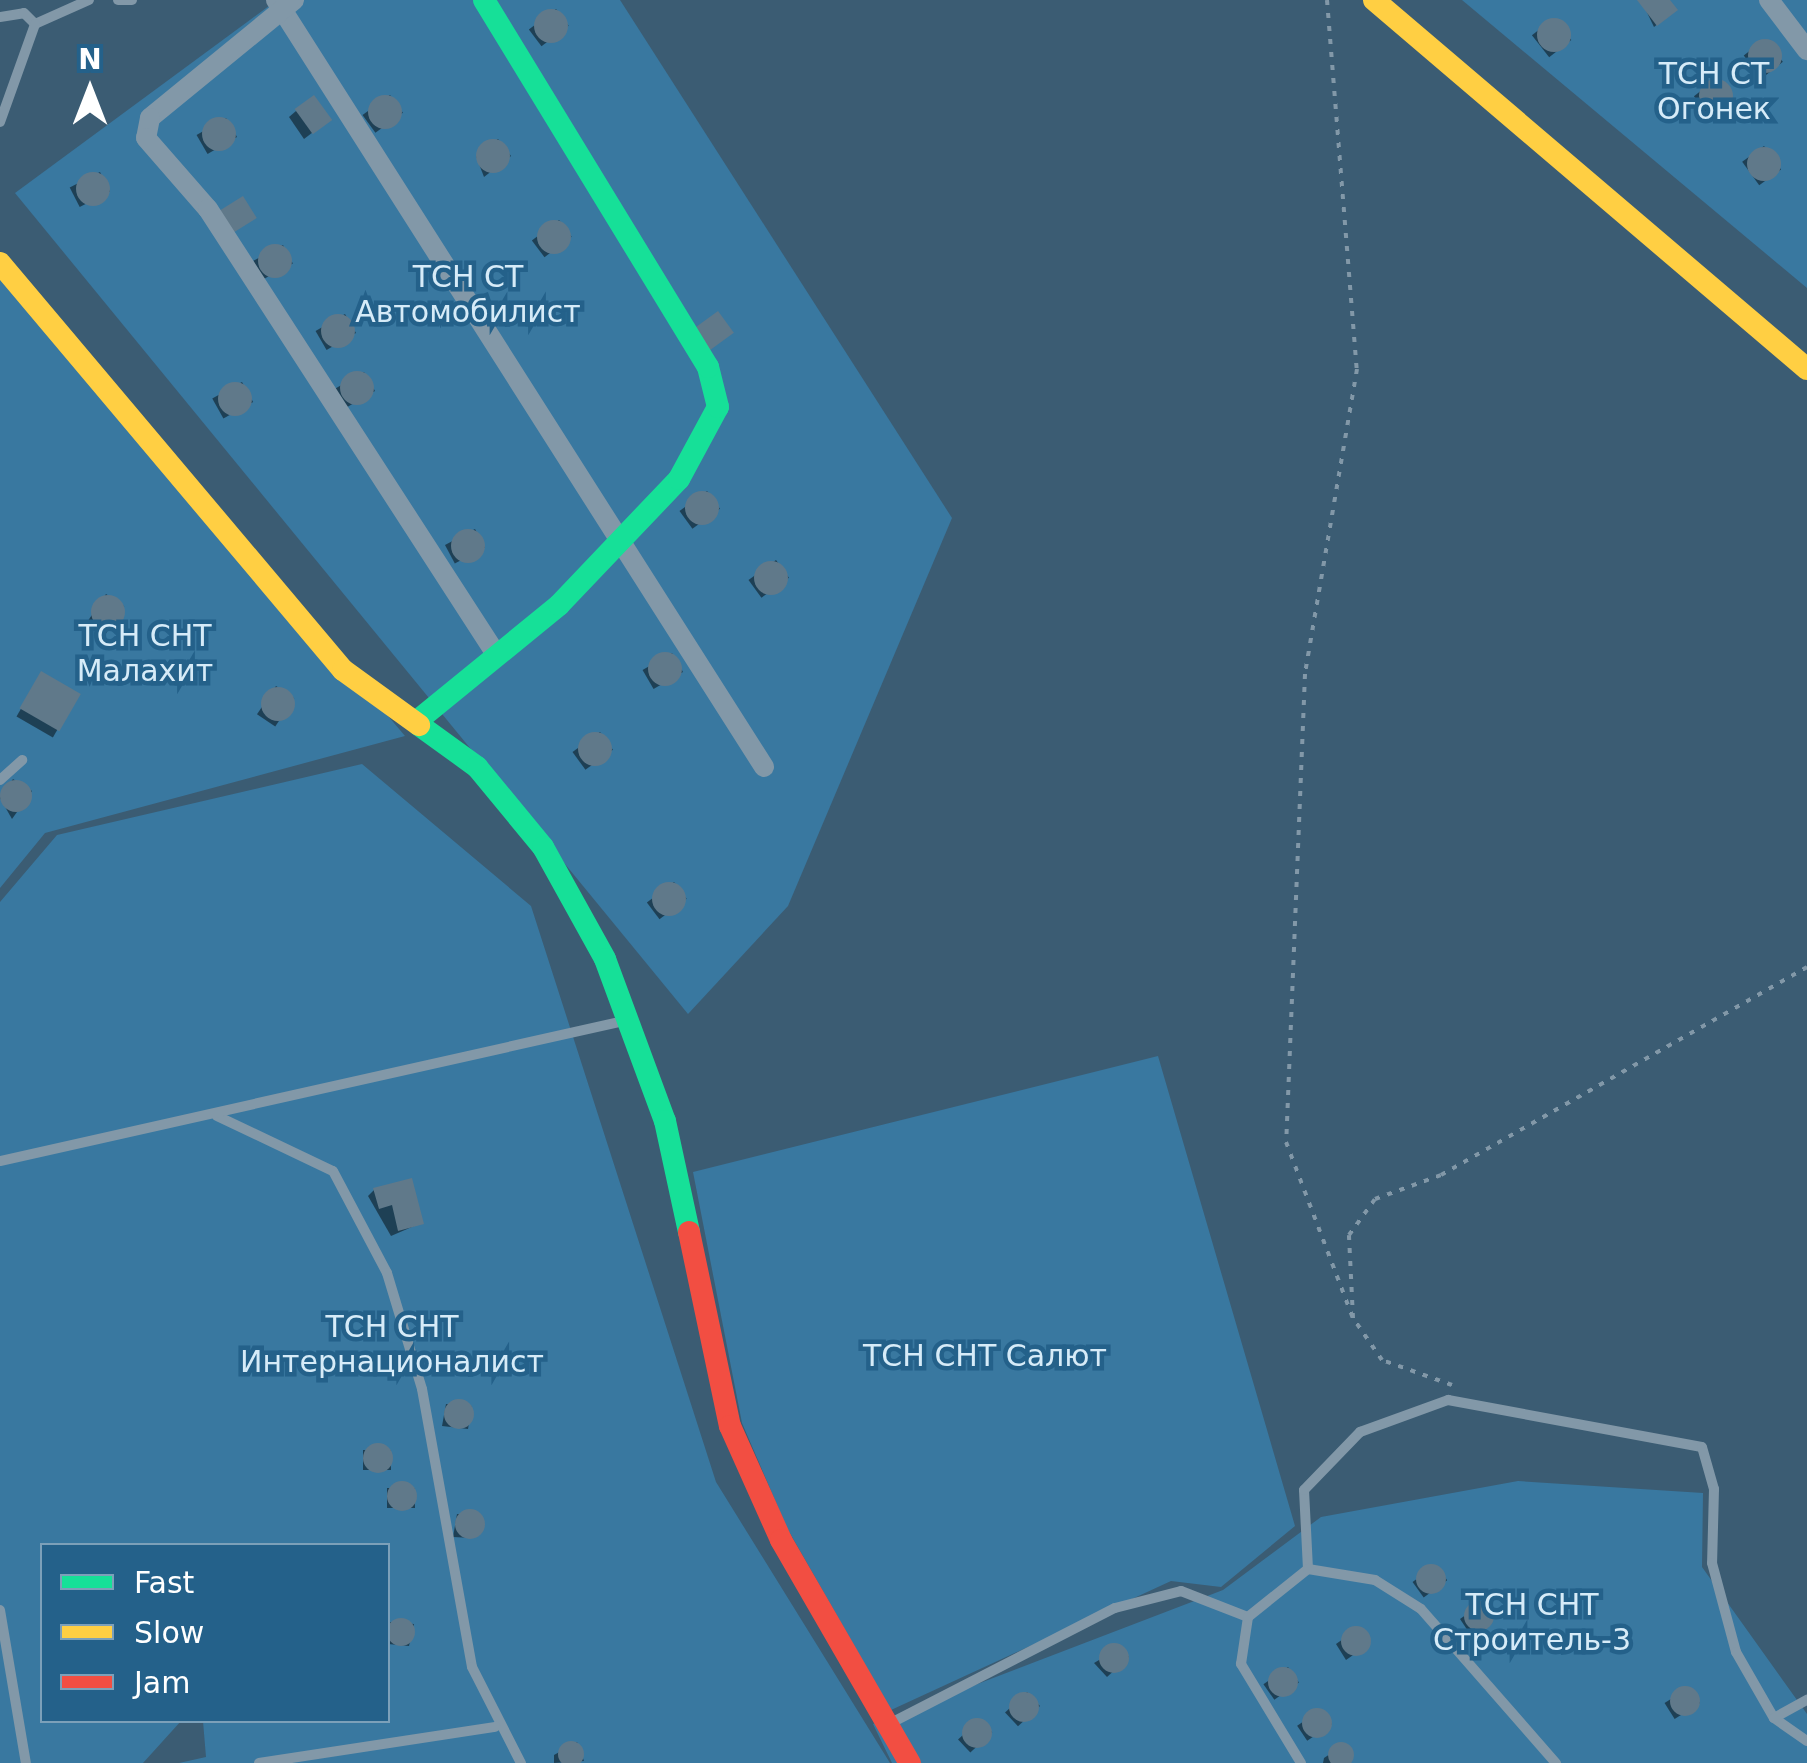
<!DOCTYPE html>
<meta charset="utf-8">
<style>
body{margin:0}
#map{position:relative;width:1807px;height:1763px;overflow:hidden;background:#3b5c73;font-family:"DejaVu Sans",sans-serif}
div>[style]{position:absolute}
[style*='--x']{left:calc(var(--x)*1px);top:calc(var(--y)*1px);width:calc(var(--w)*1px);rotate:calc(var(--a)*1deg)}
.green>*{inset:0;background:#3978a0}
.shadow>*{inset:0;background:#0007;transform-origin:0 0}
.building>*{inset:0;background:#60798a;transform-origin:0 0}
.round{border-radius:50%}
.path>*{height:4px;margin-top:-2px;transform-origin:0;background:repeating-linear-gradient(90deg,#8298a8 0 5px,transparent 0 13px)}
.lane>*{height:10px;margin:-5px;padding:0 5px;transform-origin:5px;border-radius:5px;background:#8298a8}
.street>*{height:20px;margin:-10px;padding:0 10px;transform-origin:10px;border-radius:10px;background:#8298a8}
.fast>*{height:22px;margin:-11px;padding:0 11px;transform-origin:11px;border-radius:11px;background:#16e098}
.slow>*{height:22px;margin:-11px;padding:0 11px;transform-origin:11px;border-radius:11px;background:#ffcf43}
.jam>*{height:22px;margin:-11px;padding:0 11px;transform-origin:11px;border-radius:11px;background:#f24e42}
span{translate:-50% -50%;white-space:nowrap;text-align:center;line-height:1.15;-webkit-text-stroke:9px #24618a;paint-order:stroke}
.park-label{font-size:30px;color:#d6ebf8}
.legend{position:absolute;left:40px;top:1543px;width:350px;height:180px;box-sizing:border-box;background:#24618a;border:2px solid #7ca0b9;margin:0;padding:12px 18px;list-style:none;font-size:30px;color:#fff}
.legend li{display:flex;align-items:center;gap:20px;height:50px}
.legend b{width:50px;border:2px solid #7ca0b9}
.north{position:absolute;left:40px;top:40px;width:100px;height:100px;-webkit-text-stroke:8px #24618a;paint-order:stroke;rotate:0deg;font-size:28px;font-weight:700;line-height:40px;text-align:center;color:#fff}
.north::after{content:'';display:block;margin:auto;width:35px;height:45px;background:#fff;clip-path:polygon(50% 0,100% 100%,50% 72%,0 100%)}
</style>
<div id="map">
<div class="green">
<div style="clip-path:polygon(277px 0,620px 0,952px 518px,788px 906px,688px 1014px,15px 193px)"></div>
<div style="clip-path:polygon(1462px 0,1807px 0,1807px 288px)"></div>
<div style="clip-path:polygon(0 258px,405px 736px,45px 833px,0 888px)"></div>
<div style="clip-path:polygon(362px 764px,531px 906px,716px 1482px,890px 1763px,179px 1763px,206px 1757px,203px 1721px,388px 1720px,388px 1546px,42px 1546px,42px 1720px,181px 1721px,143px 1763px,0 1763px,0 902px,57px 835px)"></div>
<div style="clip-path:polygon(1158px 1056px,1295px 1526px,1221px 1587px,1171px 1581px,891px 1710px,787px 1528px,742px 1423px,693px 1172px)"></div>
<div style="clip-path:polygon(1518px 1481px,1703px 1493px,1702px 1567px,1807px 1714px,1807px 1763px,892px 1763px,873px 1724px,1223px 1590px,1321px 1517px)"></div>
</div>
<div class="shadow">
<div style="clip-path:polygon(1641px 0,1667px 0,1675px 10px,1654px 27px)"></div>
<div style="left:556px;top:9px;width:21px;height:34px;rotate:53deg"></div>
<div style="left:1554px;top:18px;width:28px;height:28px;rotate:52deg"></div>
<div style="left:1765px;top:39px;width:29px;height:27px;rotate:52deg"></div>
<div style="left:1716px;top:79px;width:28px;height:28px;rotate:52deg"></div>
<div style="left:390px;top:95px;width:22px;height:34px;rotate:54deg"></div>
<div style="clip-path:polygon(296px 111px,329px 120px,304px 139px,289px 117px)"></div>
<div style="left:226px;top:118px;width:22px;height:34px;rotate:60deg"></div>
<div style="clip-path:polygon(498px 139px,511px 156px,484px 177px,476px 156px)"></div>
<div style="left:1764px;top:146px;width:29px;height:27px;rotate:54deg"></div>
<div style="left:100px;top:172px;width:22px;height:34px;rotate:63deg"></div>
<div style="left:559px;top:220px;width:21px;height:34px;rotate:53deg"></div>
<div style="left:283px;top:245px;width:21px;height:34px;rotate:62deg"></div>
<div style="left:345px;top:314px;width:22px;height:34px;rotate:60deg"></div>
<div style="left:364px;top:372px;width:22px;height:34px;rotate:60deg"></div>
<div style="left:242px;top:382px;width:23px;height:34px;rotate:61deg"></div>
<div style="left:707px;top:491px;width:22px;height:34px;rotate:54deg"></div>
<div style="left:475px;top:529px;width:21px;height:34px;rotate:62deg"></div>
<div style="left:776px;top:560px;width:22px;height:34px;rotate:54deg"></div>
<div style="left:106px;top:594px;width:22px;height:34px;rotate:34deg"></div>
<div style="left:672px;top:653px;width:22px;height:34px;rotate:60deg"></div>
<div style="left:41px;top:674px;width:42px;height:49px;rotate:30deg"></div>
<div style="left:276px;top:686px;width:22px;height:34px;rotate:34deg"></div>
<div style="left:600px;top:732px;width:22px;height:34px;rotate:54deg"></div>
<div style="clip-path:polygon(13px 779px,32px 791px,12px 819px,0 798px)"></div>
<div style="left:674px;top:882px;width:21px;height:34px;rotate:53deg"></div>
<div style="clip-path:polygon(374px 1190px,421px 1223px,391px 1236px,368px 1196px)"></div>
<div style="clip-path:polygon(446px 1404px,472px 1406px,468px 1429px,442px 1426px)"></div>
<div style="left:363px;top:1450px;width:28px;height:20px"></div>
<div style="left:387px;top:1488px;width:28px;height:20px"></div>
<div style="clip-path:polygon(482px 1516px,472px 1538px,453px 1537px,457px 1514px)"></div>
<div style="left:1436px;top:1565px;width:19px;height:29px;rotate:54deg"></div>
<div style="clip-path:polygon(1484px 1602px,1490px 1621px,1470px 1634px,1460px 1619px)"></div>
<div style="clip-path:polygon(388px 1622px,414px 1624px,409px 1646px,388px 1644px)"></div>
<div style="clip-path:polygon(1360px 1627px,1366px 1646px,1346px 1660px,1336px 1644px)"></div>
<div style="clip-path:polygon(1121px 1647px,1129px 1657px,1107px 1677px,1094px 1663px)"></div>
<div style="left:1288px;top:1667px;width:19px;height:30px;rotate:55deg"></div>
<div style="left:1690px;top:1687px;width:19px;height:30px;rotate:58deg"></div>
<div style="left:1027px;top:1692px;width:19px;height:30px;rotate:47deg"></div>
<div style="left:1322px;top:1709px;width:18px;height:30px;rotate:56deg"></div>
<div style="left:980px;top:1719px;width:18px;height:30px;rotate:47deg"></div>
<div style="clip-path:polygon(577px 1742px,584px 1761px,554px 1763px,554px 1755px)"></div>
<div style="clip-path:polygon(1345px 1744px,1350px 1763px,1323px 1763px,1324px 1758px)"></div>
</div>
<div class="building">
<div style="clip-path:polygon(1637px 0,1670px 0,1678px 10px,1657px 26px)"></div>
<div class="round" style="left:534px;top:9px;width:34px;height:34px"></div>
<div class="round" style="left:1537px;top:18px;width:34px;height:34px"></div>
<div class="round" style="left:1748px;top:39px;width:34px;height:34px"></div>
<div class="round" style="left:1699px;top:79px;width:34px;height:34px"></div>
<div style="left:314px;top:95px;width:31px;height:24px;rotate:54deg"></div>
<div class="round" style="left:368px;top:95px;width:34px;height:34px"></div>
<div class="round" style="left:202px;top:117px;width:34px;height:34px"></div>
<div class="round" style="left:476px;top:139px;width:34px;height:34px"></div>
<div class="round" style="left:1747px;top:147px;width:34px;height:34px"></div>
<div class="round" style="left:76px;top:172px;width:34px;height:34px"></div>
<div style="left:243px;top:196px;width:26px;height:33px;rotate:58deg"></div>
<div class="round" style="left:537px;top:220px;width:34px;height:34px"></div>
<div class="round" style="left:258px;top:244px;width:34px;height:34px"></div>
<div style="left:718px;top:311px;width:27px;height:34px;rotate:54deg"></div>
<div class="round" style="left:321px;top:314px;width:34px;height:34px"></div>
<div class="round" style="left:340px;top:371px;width:34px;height:34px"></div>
<div class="round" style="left:218px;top:382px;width:34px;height:34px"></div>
<div class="round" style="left:685px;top:491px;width:34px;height:34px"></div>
<div class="round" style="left:451px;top:529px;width:34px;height:34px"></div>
<div class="round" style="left:754px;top:561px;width:34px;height:34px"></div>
<div class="round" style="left:91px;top:595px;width:34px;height:34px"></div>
<div class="round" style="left:648px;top:652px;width:34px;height:34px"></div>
<div style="left:41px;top:671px;width:46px;height:43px;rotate:30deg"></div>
<div class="round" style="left:261px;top:687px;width:34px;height:34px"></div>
<div class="round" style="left:578px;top:732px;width:34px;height:34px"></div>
<div class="round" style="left:0;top:780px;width:32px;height:32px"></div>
<div class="round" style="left:652px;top:882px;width:34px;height:34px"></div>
<div style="clip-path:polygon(412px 1178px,424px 1224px,398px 1231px,392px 1205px,379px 1209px,373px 1188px)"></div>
<div class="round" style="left:444px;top:1399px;width:30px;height:30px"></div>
<div class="round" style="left:363px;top:1443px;width:30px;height:30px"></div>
<div class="round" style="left:387px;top:1481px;width:30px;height:30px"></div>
<div class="round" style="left:455px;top:1509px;width:30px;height:30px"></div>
<div class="round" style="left:1416px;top:1564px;width:30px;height:30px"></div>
<div class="round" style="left:1464px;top:1601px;width:30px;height:30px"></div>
<div class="round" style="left:387px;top:1618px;width:28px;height:28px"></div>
<div class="round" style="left:1341px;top:1626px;width:30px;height:30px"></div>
<div class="round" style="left:1099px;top:1643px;width:30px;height:30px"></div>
<div class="round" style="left:1268px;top:1667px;width:30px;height:30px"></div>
<div class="round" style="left:1670px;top:1686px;width:30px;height:30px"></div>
<div class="round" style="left:1009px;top:1692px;width:30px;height:30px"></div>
<div class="round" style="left:1302px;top:1708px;width:30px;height:30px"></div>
<div class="round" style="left:962px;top:1718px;width:30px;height:30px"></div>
<div class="round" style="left:558px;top:1741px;width:26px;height:26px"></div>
<div class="round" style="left:1328px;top:1742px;width:26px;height:26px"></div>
</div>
<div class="path">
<div style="--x:1327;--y:0;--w:370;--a:85.4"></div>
<div style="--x:1357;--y:369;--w:309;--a:99.7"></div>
<div style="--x:1305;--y:674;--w:468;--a:92.3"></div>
<div style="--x:1286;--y:1142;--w:188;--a:69.2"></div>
<div style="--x:1452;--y:1385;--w:74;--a:-160.3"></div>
<div style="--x:1382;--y:1360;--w:51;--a:-124.6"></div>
<div style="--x:1353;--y:1318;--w:83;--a:-92.8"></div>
<div style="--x:1349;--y:1235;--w:44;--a:-54.2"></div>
<div style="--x:1375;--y:1199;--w:70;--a:-20"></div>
<div style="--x:1441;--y:1175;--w:421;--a:-29.6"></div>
</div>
<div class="lane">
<div style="--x:118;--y:0;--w:14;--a:0"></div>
<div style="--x:0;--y:17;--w:24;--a:-9"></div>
<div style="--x:24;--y:13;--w:16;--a:45"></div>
<div style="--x:35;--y:24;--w:59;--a:-24"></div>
<div style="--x:0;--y:122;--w:104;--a:-70.3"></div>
<div style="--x:0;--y:780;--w:30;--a:-42"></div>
<div style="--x:217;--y:1116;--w:128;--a:25.4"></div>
<div style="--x:333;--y:1171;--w:115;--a:62.1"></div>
<div style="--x:387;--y:1273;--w:121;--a:73.2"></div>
<div style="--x:422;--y:1389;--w:282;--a:79.8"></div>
<div style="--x:472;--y:1667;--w:108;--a:63"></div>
<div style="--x:0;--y:1161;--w:640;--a:-12.65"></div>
<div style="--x:1308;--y:1569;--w:79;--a:-92.9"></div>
<div style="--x:1304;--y:1490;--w:81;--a:-46"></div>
<div style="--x:1360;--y:1432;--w:94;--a:-20"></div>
<div style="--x:1448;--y:1400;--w:258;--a:10.5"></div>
<div style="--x:1702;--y:1447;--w:44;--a:74.1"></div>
<div style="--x:1714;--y:1489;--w:74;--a:91.5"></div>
<div style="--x:1712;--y:1563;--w:92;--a:74.9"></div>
<div style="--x:1736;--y:1652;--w:76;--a:60.1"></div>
<div style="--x:1774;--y:1718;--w:40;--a:34.9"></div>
<div style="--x:0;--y:1610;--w:155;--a:80.4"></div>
<div style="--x:1774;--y:1718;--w:38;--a:-29"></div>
<div style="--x:889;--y:1724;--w:254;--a:-27.2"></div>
<div style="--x:1115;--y:1608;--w:68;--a:-14.4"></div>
<div style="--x:1181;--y:1591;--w:72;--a:21.2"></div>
<div style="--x:259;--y:1763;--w:239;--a:-8.7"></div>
<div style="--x:1301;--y:1763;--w:116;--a:-121.2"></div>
<div style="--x:1241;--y:1664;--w:48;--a:-81.5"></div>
<div style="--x:1248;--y:1617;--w:77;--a:-38.7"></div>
<div style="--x:1308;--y:1569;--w:68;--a:9.3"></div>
<div style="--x:1375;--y:1580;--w:54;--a:32.2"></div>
<div style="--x:1421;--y:1609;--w:205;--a:48.8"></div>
</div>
<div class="street">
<div style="--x:276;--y:0;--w:909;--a:57.53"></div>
<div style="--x:294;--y:0;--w:186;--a:140.7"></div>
<div style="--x:150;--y:118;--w:20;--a:101"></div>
<div style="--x:146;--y:138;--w:94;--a:48.9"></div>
<div style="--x:208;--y:209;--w:530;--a:57.09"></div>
<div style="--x:1769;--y:0;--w:63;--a:52.8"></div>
</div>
<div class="fast">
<div style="--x:417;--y:721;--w:183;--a:-39.2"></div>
<div style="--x:559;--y:605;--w:174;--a:-46.4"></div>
<div style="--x:679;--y:479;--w:82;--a:-61.6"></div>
<div style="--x:718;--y:407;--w:41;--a:-104"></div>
<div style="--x:708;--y:367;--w:430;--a:-121.4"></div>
<div style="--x:419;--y:725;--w:72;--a:35.9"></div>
<div style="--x:477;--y:767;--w:104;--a:50.5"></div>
<div style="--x:543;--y:847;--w:128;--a:61"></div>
<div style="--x:605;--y:959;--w:173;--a:69.7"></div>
<div style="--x:665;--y:1121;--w:114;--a:77.8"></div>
</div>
<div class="slow">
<div style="--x:1374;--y:0;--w:569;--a:40.44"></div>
<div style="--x:0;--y:263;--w:532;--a:49.88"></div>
<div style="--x:343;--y:670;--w:94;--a:35.9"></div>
</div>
<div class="jam">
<div style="--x:689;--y:1232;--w:198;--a:78.1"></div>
<div style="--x:730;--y:1426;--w:125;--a:65.9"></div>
<div style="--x:781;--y:1540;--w:258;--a:60"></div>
</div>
<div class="park-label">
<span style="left:1714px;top:91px">ТСН СТ<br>Огонек</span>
<span style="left:468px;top:294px">ТСН СТ<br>Автомобилист</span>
<span style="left:145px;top:653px">ТСН СНТ<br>Малахит</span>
<span style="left:392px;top:1344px">ТСН СНТ<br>Интернационалист</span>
<span style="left:985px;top:1356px">ТСН СНТ Салют</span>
<span style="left:1532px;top:1622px">ТСН СНТ<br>Строитель-3</span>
</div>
<ul class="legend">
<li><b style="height:12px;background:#16e098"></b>Fast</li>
<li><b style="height:12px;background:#ffcf43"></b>Slow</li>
<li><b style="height:12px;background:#f24e42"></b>Jam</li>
</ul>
<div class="north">N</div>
</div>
